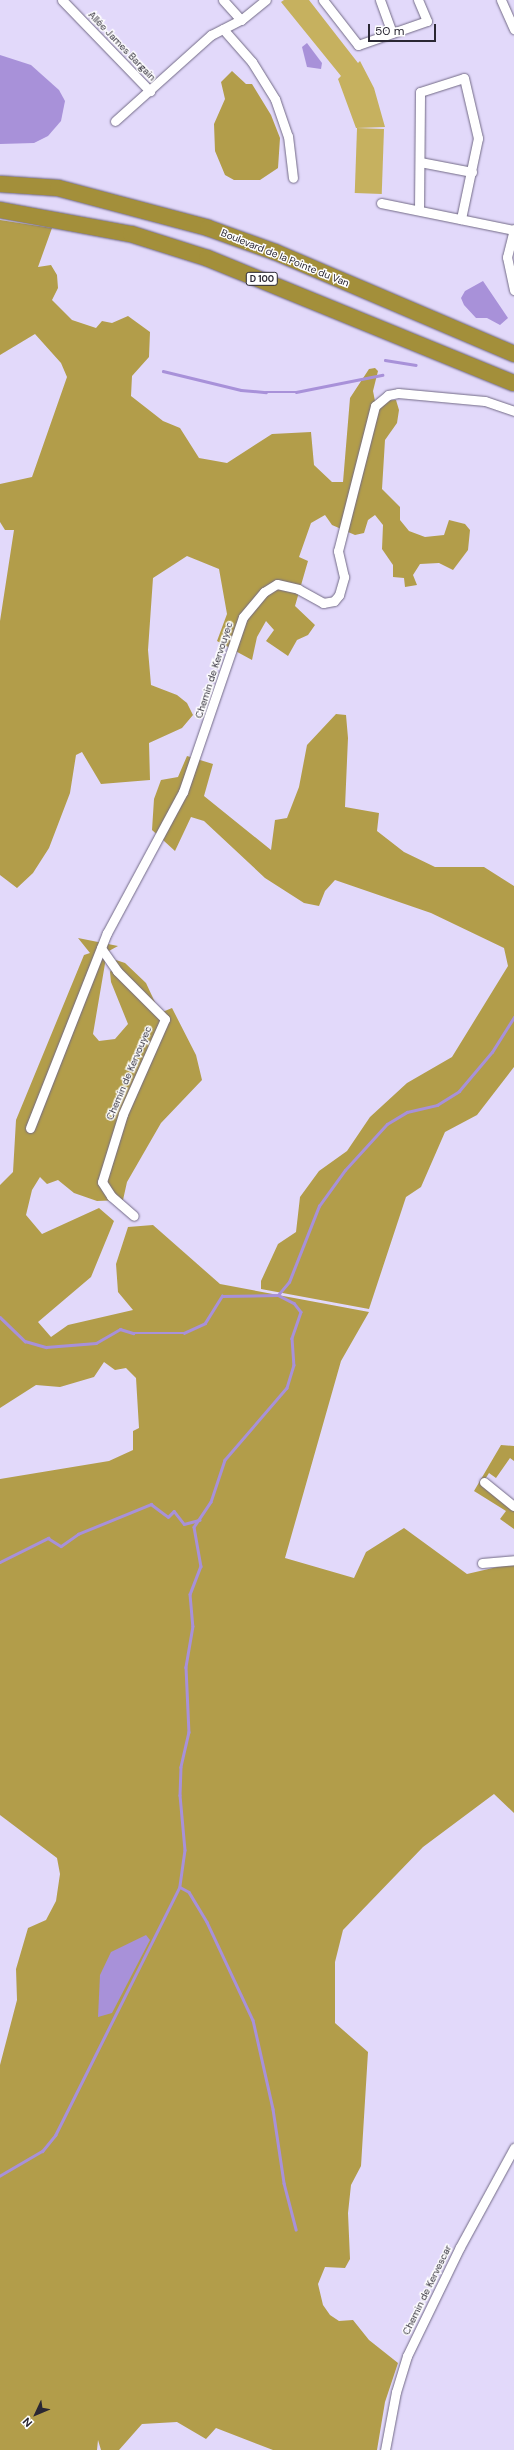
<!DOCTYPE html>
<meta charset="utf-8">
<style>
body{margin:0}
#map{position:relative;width:514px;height:2450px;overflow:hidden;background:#e2d9fa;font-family:"DM Sans",sans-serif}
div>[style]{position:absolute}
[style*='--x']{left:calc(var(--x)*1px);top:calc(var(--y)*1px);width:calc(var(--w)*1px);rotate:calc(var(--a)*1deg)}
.green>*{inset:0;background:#c6b15f;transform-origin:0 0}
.forest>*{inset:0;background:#b29d4a}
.water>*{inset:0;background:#a891d9}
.stream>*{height:2.5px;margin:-1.25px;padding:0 1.25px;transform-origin:1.25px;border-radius:1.25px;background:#a891d9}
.roads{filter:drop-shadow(0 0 1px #726a86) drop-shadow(0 0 1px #726a86)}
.street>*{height:9px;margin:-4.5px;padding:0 4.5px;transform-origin:4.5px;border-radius:4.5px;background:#fff}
.highway>*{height:16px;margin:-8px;padding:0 8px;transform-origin:8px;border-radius:8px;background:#a38f3a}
span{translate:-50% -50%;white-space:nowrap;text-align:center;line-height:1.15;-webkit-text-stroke:3px #fff;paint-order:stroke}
.shield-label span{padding:1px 3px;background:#fff;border:1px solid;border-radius:3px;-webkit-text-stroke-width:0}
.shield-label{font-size:9px;color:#2a2733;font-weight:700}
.street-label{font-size:10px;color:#2a2733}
.north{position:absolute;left:16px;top:2394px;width:40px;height:40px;-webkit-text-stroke:3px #fff;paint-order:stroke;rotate:226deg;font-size:11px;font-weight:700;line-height:16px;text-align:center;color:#2a2733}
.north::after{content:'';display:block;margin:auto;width:14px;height:18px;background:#2a2733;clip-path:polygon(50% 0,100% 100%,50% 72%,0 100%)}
.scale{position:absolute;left:368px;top:24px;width:68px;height:18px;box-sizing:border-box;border:2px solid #2a2733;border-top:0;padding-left:5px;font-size:12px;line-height:14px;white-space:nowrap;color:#2a2733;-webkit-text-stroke:3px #fff;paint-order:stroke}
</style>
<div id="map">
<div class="green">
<div style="clip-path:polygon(284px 0,309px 0,358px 63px,360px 61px,374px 88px,385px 127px,356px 128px,338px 79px,341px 76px,281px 2px)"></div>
<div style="left:384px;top:129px;width:65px;height:27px;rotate:92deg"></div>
</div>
<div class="forest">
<div style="clip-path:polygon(232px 71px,246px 84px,252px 84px,271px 115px,280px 138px,278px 168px,260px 180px,234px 180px,225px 175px,215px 151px,214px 124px,225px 99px,221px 82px)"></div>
<div style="clip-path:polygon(0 220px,52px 228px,38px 267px,51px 265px,57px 275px,58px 288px,52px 300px,72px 320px,96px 328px,102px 321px,112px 323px,128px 316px,150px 332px,149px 357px,132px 376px,131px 396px,163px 421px,180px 428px,199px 458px,227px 463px,272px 434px,311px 432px,314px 465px,332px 482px,343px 482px,350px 398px,369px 369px,375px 368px,378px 371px,373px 391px,375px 401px,396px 400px,399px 410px,397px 423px,385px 440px,382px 489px,400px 507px,400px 520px,409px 531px,425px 537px,444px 535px,449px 520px,465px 524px,470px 530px,468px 550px,453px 570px,439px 563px,420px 564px,413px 575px,417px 585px,405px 587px,404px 578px,393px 577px,393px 565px,382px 549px,383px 525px,375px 515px,368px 520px,364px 533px,355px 535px,332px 525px,325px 515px,311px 523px,299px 557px,308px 561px,295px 606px,315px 625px,308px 635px,297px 640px,288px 656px,266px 641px,274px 630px,266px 621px,257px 637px,252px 660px,217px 641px,227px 614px,219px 569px,187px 556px,153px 578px,148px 650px,151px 685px,177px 695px,187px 703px,193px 715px,182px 728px,149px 743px,150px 780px,101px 784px,82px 752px,76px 755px,70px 793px,49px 848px,33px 873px,17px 888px,0 875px,0 621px,14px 530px,5px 530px,0 522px,0 484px,32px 477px,67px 377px,61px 363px,35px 334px,0 355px)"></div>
<div style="clip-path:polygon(336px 714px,346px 715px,348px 738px,345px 807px,379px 813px,377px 831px,404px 852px,435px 867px,484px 867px,514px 886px,514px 1067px,477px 1115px,445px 1132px,421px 1187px,406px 1197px,369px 1309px,261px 1289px,261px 1281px,278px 1244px,296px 1232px,300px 1197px,319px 1171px,347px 1151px,370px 1117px,407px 1083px,452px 1057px,508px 966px,504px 948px,431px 913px,335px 880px,325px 891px,319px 906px,304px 903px,265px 878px,204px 821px,191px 817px,175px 851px,152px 830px,154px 799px,161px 780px,178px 777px,187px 756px,213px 764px,204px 796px,271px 850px,275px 820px,287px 818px,299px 787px,307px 745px)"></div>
<div style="clip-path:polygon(78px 938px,118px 946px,107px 952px,93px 1034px,99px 1041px,115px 1039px,128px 1024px,111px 982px,110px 972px,116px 960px,125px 963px,146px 983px,160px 1013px,172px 1008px,196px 1055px,202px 1080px,161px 1123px,127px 1182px,123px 1200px,97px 1201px,74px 1193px,58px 1180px,47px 1184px,40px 1177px,32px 1190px,26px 1215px,42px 1234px,99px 1208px,114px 1221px,91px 1277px,38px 1322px,51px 1337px,68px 1325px,133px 1310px,118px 1292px,116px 1264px,128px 1227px,153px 1225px,220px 1284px,369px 1312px,341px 1361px,285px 1558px,354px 1578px,366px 1552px,404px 1528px,467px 1574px,514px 1563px,514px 1813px,494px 1794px,423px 1847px,343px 1930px,335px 1962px,335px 2023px,368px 2052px,361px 2166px,351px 2185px,348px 2213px,350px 2259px,345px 2268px,325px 2267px,318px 2284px,323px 2305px,330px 2315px,339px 2321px,353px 2320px,369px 2340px,398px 2363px,385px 2402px,377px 2450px,273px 2450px,216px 2428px,206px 2439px,177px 2422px,142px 2424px,119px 2450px,101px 2450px,98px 2440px,97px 2450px,0 2450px,0 2065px,17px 2000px,16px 1969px,28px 1928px,46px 1920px,56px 1901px,60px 1874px,57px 1858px,0 1815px,0 1479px,109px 1461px,133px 1450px,133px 1431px,139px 1428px,136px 1378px,126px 1368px,115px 1370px,104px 1362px,94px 1377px,60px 1387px,36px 1385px,0 1408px,0 1185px,13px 1172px,16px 1120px,84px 955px,90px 953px)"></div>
<div style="clip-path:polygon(501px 1445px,514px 1446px,514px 1461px,510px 1458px,496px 1478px,489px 1473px,484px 1481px,514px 1508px,514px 1529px,500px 1519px,506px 1511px,474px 1491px)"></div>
</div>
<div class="water">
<div style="clip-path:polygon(307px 43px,322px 63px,321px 69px,307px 67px,302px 47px)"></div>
<div style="clip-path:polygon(0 55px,31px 65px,59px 90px,65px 101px,61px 121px,48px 136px,34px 143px,0 144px)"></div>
<div style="clip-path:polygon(483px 281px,508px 318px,500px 325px,487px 318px,476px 318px,464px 305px,461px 298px,465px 291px)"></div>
<div style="clip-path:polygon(146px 1935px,150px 1940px,112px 2013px,98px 2017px,100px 1975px,111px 1952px)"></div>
</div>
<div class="stream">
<div style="--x:385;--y:360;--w:31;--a:9"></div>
<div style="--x:163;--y:371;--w:80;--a:13.7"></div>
<div style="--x:241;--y:390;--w:25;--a:5"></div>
<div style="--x:266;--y:392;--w:30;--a:0"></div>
<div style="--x:296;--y:392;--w:88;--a:-11.2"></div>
<div style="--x:278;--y:1295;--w:17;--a:-50"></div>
<div style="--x:289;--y:1282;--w:82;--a:-68.5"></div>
<div style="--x:319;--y:1206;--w:44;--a:-54.2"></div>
<div style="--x:345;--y:1170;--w:62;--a:-47.6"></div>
<div style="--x:387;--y:1124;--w:23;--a:-31"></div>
<div style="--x:407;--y:1112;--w:31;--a:-13"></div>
<div style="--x:437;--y:1105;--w:26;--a:-32"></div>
<div style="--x:459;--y:1091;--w:51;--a:-49.8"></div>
<div style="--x:492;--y:1052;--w:41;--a:-57.8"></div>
<div style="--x:0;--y:1317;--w:35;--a:44"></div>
<div style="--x:25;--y:1341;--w:22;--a:16"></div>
<div style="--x:46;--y:1347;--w:50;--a:-4.6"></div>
<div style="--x:96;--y:1343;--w:28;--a:-30"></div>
<div style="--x:120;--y:1329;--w:14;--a:17"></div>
<div style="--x:133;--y:1333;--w:51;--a:0"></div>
<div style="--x:184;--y:1333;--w:23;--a:-25"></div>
<div style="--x:205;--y:1323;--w:32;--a:-58"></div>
<div style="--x:222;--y:1296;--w:56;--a:-1"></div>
<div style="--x:278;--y:1295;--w:18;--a:27"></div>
<div style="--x:294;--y:1303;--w:11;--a:52"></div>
<div style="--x:301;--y:1312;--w:28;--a:109"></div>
<div style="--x:292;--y:1338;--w:27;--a:86"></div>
<div style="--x:294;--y:1365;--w:24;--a:107"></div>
<div style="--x:287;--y:1388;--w:95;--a:130.7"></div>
<div style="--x:225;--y:1460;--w:44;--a:108.4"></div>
<div style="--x:211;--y:1502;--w:30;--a:124"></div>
<div style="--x:194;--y:1527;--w:40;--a:80"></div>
<div style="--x:201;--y:1566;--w:30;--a:111"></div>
<div style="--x:190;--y:1594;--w:32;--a:85"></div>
<div style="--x:193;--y:1626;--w:42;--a:99.7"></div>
<div style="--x:186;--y:1667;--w:65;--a:87.4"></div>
<div style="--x:189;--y:1732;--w:36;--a:103"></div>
<div style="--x:181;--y:1767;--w:28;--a:92"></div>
<div style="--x:180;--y:1795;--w:55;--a:84.8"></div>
<div style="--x:185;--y:1850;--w:37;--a:98"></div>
<div style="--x:180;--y:1887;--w:277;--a:116.6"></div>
<div style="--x:56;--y:2135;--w:21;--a:129"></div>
<div style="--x:43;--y:2151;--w:50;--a:149.8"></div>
<div style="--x:0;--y:1562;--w:54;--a:-26.6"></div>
<div style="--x:48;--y:1538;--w:15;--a:32"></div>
<div style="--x:61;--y:1546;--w:21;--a:-35"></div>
<div style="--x:78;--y:1534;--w:79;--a:-22.3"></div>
<div style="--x:151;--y:1504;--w:21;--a:37"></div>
<div style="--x:168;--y:1517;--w:8;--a:-45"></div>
<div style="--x:174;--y:1511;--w:16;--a:52"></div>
<div style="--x:184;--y:1524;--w:16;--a:-15"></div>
<div style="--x:180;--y:1887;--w:10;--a:29"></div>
<div style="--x:189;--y:1892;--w:35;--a:59"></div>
<div style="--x:207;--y:1922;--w:108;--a:64.9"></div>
<div style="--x:253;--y:2020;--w:91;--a:77.3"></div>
<div style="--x:273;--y:2109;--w:75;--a:81.5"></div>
<div style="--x:284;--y:2183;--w:48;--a:75.4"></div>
</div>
<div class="roads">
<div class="street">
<div style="--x:62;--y:0;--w:127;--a:46"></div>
<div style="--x:223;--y:0;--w:27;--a:48"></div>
<div style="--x:323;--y:0;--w:57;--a:52.1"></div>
<div style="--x:358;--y:45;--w:73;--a:-19.2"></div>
<div style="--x:427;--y:21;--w:23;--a:-113"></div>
<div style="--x:380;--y:0;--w:35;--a:70"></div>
<div style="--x:501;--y:0;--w:32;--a:66"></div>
<div style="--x:223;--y:29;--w:44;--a:48.7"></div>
<div style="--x:252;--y:62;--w:44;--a:58.1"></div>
<div style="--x:275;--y:99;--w:39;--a:71"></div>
<div style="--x:288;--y:136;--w:42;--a:83.2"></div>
<div style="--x:115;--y:121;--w:129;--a:-41.9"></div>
<div style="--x:211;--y:35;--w:34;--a:-27"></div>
<div style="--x:241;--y:20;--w:32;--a:-39"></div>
<div style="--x:420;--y:162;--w:53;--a:10.9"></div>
<div style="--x:381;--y:203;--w:136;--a:11.5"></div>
<div style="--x:419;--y:210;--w:118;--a:-89.5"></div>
<div style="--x:420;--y:92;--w:46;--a:-17.7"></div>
<div style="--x:464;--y:78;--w:62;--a:76.9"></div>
<div style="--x:478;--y:138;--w:83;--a:101.9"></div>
<div style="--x:514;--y:229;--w:29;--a:104"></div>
<div style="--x:507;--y:257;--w:34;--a:78"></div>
<div style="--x:101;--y:948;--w:28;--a:55"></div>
<div style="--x:117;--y:971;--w:68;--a:45"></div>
<div style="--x:165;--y:1019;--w:104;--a:113.9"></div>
<div style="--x:123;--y:1114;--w:71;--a:107.2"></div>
<div style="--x:102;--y:1182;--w:17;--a:57"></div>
<div style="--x:111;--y:1196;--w:30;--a:41"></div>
<div style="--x:30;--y:1128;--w:210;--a:-68.5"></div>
<div style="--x:107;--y:933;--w:160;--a:-61.7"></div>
<div style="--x:183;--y:792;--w:185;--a:-71.1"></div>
<div style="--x:243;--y:617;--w:33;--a:-50"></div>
<div style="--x:264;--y:592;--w:15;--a:-32"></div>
<div style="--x:277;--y:584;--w:22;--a:13"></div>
<div style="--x:298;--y:589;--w:29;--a:29"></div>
<div style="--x:323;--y:603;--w:11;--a:-10"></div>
<div style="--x:334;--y:601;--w:8;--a:-50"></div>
<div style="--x:339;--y:595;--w:19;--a:-74"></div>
<div style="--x:344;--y:577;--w:27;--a:-103"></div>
<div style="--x:338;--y:551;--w:150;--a:-75.7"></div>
<div style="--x:375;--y:406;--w:17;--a:-40"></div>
<div style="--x:388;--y:395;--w:10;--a:-11"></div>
<div style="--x:398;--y:393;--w:87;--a:5.3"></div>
<div style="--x:485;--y:401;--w:31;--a:19"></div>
<div style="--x:484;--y:1482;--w:38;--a:39"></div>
<div style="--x:482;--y:1563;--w:32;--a:-5"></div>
<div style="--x:385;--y:2450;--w:59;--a:-79.3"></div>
<div style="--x:396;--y:2392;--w:38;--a:-73"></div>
<div style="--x:407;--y:2356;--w:121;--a:-64.1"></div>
<div style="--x:460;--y:2247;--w:113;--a:-61.4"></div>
</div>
<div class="highway">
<div style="--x:0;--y:184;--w:58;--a:3.9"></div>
<div style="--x:58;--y:188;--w:155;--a:14.9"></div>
<div style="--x:208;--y:228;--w:71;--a:19.7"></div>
<div style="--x:275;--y:252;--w:260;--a:23.1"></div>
<div style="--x:0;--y:210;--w:133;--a:10.4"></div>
<div style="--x:131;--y:234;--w:80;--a:17.5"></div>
<div style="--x:207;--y:258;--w:331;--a:22.2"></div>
</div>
</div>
<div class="shield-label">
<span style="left:262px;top:279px">D 100</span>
</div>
<div class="street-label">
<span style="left:122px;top:46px;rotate:46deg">Allée James Bargain</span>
<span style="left:285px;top:258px;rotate:22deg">Boulevard de la Pointe du Van</span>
<span style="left:214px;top:670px;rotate:-72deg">Chemin de Kervouyec</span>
<span style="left:129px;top:1073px;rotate:-67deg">Chemin de Kervouyec</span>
<span style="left:427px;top:2290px;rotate:-64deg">Chemin de Kervescar</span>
</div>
<div class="north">N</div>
<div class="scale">50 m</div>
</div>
